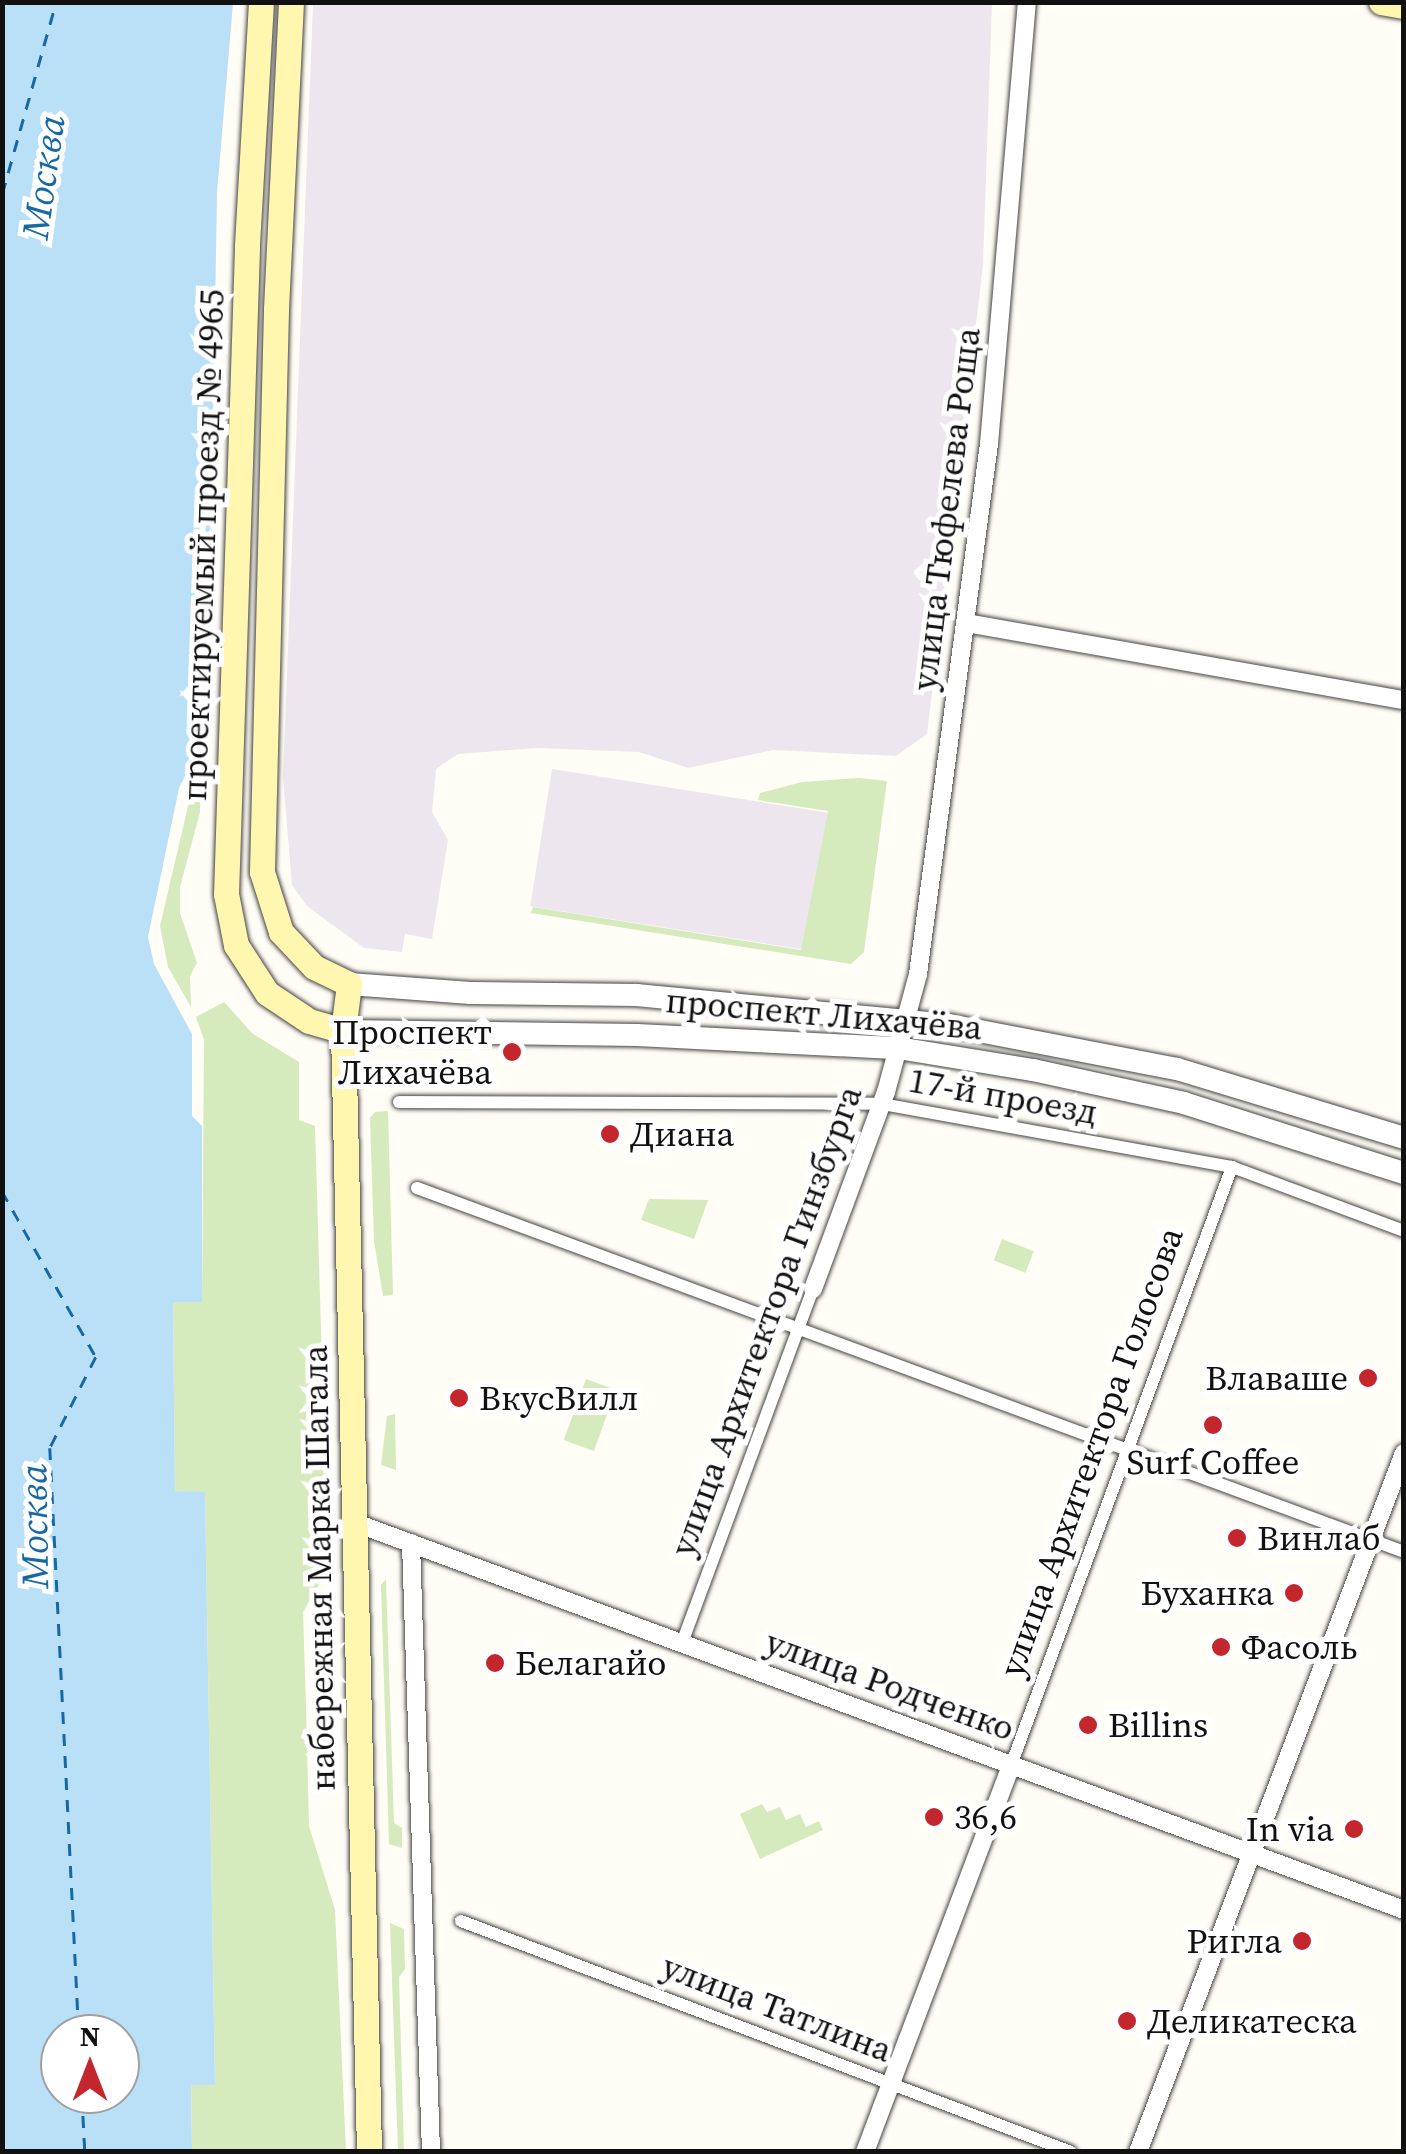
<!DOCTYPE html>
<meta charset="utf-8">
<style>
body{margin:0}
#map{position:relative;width:1406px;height:2154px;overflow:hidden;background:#fffdf5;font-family:"Source Serif 4",serif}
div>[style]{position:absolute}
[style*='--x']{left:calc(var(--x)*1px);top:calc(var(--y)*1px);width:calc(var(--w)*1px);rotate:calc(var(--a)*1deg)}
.industrial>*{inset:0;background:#eee6ef;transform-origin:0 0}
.green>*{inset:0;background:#d5ebbd;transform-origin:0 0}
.water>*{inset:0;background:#b9e0f7}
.ferry>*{height:2.5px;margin-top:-1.25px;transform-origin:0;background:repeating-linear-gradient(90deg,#1768a6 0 12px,transparent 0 22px)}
.roads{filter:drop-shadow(0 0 2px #444) drop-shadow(0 0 2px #444)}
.pedestrian>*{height:12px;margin:-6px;padding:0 6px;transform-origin:6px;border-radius:6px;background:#fff}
.minor>*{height:18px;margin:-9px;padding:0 9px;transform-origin:9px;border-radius:9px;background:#fff}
.tertiary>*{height:22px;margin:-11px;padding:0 11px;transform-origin:11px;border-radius:11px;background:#fff}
.secondary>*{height:25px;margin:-12.5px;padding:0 12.5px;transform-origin:12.5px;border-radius:12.5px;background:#fff6b0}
.dots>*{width:28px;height:28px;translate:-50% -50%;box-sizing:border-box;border:5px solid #fff;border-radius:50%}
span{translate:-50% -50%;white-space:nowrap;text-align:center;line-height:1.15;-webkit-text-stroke:10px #fff;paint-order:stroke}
.street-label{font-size:35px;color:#111}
.poi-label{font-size:35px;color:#111}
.right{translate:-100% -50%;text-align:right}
.left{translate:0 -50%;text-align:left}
.water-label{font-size:38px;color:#1768a6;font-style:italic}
.frame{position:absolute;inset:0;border:5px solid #111;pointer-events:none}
.north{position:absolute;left:40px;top:2014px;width:100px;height:100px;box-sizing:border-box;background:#fff;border:2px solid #a0a0a0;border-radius:50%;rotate:0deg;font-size:28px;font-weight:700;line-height:40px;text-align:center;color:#111}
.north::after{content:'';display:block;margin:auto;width:35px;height:45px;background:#c4262e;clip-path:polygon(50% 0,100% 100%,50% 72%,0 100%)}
</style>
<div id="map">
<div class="industrial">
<div style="clip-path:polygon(313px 3px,992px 3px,983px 265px,927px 734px,896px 756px,773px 750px,688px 768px,639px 752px,538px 748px,458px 754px,436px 769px,432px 812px,448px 840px,432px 939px,405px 934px,402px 952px,364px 948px,307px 906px,292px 885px,283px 777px)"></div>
<div style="left:552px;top:769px;width:279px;height:139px;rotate:9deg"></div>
</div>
<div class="green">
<div style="clip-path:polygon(201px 775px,200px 812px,180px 887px,180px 913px,197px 963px,190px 976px,191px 1007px,168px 967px,160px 926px,188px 806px)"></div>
<div style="clip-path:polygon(859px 778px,887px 781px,864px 952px,851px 964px,531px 913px,533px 907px,801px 950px,828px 811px,758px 800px,760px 793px,802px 782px)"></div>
<div style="clip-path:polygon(224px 1002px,253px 1034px,299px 1062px,299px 1120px,315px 1126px,328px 1569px,303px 1612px,306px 1706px,309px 1826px,335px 1910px,346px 2151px,192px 2151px,191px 2085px,215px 2084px,205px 1493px,175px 1491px,173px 1302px,202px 1301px,204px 1040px,196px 1017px)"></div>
<div style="clip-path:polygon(388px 1111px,393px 1295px,383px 1296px,374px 1241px,370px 1118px,375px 1112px)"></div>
<div style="clip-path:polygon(649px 1199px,708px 1200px,694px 1239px,641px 1220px)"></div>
<div style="left:1002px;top:1239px;width:34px;height:23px;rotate:21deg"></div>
<div style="left:586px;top:1379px;width:32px;height:65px;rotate:20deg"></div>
<div style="clip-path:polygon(395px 1414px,396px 1470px,381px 1465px,387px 1416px)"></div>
<div style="clip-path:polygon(386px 1579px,394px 1823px,402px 1828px,402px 1848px,389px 1844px,381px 1585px)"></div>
<div style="clip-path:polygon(762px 1804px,767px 1812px,780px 1807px,786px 1820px,800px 1814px,806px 1827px,819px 1821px,823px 1830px,760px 1859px,740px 1814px)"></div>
<div style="clip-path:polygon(390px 1923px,404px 1929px,405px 1969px,399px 1977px,404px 2151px,398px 2151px)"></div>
</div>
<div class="water">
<div style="clip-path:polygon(evenodd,3px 2px,233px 3px,217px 193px,208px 732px,179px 788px,148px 937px,154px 964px,192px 1034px,192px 1116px,202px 1126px,202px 1302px,173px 1302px,175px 1491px,205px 1492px,215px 2085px,191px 2085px,192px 2151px,3px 2151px,3px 2px,60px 2034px,120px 2034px,120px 2094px,60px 2094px,60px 2034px)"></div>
</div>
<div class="ferry">
<div style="--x:2;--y:194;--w:199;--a:-74.3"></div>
<div style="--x:2;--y:1191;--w:191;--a:60.5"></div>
<div style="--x:96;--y:1357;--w:102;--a:116.8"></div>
<div style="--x:50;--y:1448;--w:587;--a:87.17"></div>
<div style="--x:82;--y:2094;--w:58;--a:87"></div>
</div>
<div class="roads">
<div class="pedestrian">
<div style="--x:399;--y:1102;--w:483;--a:0.2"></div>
<div style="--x:882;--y:1104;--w:356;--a:10.2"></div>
<div style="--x:1232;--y:1167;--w:184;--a:20.4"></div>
<div style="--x:417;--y:1188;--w:1052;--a:20.24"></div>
<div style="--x:682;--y:1643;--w:377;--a:-69.7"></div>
<div style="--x:1009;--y:1771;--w:644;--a:-69.74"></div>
<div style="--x:461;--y:1921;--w:652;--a:20.74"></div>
</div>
<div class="minor">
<div style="--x:966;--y:623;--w:445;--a:10"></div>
<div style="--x:813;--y:1289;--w:210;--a:-69.7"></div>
<div style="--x:886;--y:1092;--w:122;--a:-74.8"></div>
<div style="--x:918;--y:974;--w:535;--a:-82.37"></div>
<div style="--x:989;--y:444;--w:444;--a:-85.1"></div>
<div style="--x:353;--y:1522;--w:1120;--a:20.26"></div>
<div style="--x:411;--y:1543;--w:609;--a:88.12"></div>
<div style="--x:865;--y:2152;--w:407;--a:-69.3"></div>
<div style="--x:1138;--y:2152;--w:748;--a:-69.17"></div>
</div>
<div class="tertiary">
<div style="--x:349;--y:984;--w:122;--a:4.2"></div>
<div style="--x:471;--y:993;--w:166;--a:0.7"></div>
<div style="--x:637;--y:995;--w:312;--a:5.5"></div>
<div style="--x:948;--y:1025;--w:233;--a:10.9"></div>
<div style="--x:1177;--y:1069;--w:237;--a:16.9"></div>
<div style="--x:343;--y:1031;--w:294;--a:0.8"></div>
<div style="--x:637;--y:1035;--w:261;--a:2.9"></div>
<div style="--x:898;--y:1048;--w:137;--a:9.3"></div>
<div style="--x:1033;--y:1070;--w:155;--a:12.3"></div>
<div style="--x:1184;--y:1103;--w:231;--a:17.7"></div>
</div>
<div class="secondary">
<div style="--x:261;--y:2;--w:246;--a:93.3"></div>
<div style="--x:247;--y:248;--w:646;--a:91.86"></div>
<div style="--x:226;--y:894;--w:52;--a:78.9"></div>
<div style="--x:236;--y:945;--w:57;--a:57.1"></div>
<div style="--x:267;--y:993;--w:50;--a:33.7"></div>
<div style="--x:309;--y:1021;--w:35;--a:16"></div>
<div style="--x:291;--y:2;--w:308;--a:92.8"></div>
<div style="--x:276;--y:310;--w:562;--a:91.43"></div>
<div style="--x:262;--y:872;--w:63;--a:72.4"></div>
<div style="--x:281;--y:932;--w:48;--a:46.7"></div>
<div style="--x:314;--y:967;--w:39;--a:26"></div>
<div style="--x:349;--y:984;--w:47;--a:97.3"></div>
<div style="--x:343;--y:1031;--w:1121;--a:88.67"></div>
<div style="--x:1381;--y:2;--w:23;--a:10"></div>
</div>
</div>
<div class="dots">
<div style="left:512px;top:1052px;background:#c4262e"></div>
<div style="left:610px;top:1134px;background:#c4262e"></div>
<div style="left:1368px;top:1378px;background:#c4262e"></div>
<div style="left:459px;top:1398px;background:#c4262e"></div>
<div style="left:1213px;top:1425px;background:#c4262e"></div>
<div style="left:1237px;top:1538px;background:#c4262e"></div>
<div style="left:1294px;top:1593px;background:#c4262e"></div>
<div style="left:1221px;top:1647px;background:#c4262e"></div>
<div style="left:495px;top:1663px;background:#c4262e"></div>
<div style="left:1088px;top:1725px;background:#c4262e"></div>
<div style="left:934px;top:1817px;background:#c4262e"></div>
<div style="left:1354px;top:1829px;background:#c4262e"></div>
<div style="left:1302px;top:1941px;background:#c4262e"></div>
<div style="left:1127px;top:2021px;background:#c4262e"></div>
</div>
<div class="street-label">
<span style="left:946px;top:509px;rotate:-83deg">улица Тюфелева Роща</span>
<span style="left:203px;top:545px;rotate:-88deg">проектируемый проезд № 4965</span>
<span style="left:824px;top:1014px;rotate:5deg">проспект Лихачёва</span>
<span style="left:1003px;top:1096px;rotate:10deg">17-й проезд</span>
<span style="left:766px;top:1321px;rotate:-70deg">улица Архитектора Гинзбурга</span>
<span style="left:1091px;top:1452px;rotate:-70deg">улица Архитектора Голосова</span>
<span style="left:319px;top:1568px;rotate:-91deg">набережная Марка Шагала</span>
<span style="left:890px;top:1685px;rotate:20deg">улица Родченко</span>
<span style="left:777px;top:2008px;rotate:21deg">улица Татлина</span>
</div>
<div class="poi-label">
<span class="right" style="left:492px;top:1052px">Проспект<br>Лихачёва</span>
<span class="left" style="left:630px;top:1134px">Диана</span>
<span class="right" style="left:1348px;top:1378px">Влаваше</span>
<span class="left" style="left:479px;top:1398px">ВкусВилл</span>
<span style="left:1213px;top:1462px">Surf Coffee</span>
<span class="left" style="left:1257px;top:1538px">Винлаб</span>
<span class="right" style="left:1274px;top:1593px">Буханка</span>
<span class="left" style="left:1241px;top:1647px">Фасоль</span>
<span class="left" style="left:515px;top:1663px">Белагайо</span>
<span class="left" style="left:1108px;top:1725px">Billins</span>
<span class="left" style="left:954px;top:1817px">36,6</span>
<span class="right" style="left:1334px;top:1829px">In via</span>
<span class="right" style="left:1282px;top:1941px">Ригла</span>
<span class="left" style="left:1147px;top:2021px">Деликатеска</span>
</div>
<div class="water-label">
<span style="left:44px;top:177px;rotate:-82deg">Москва</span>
<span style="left:35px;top:1526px;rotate:-91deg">Москва</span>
</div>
<div class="frame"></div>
<div class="north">N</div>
</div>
